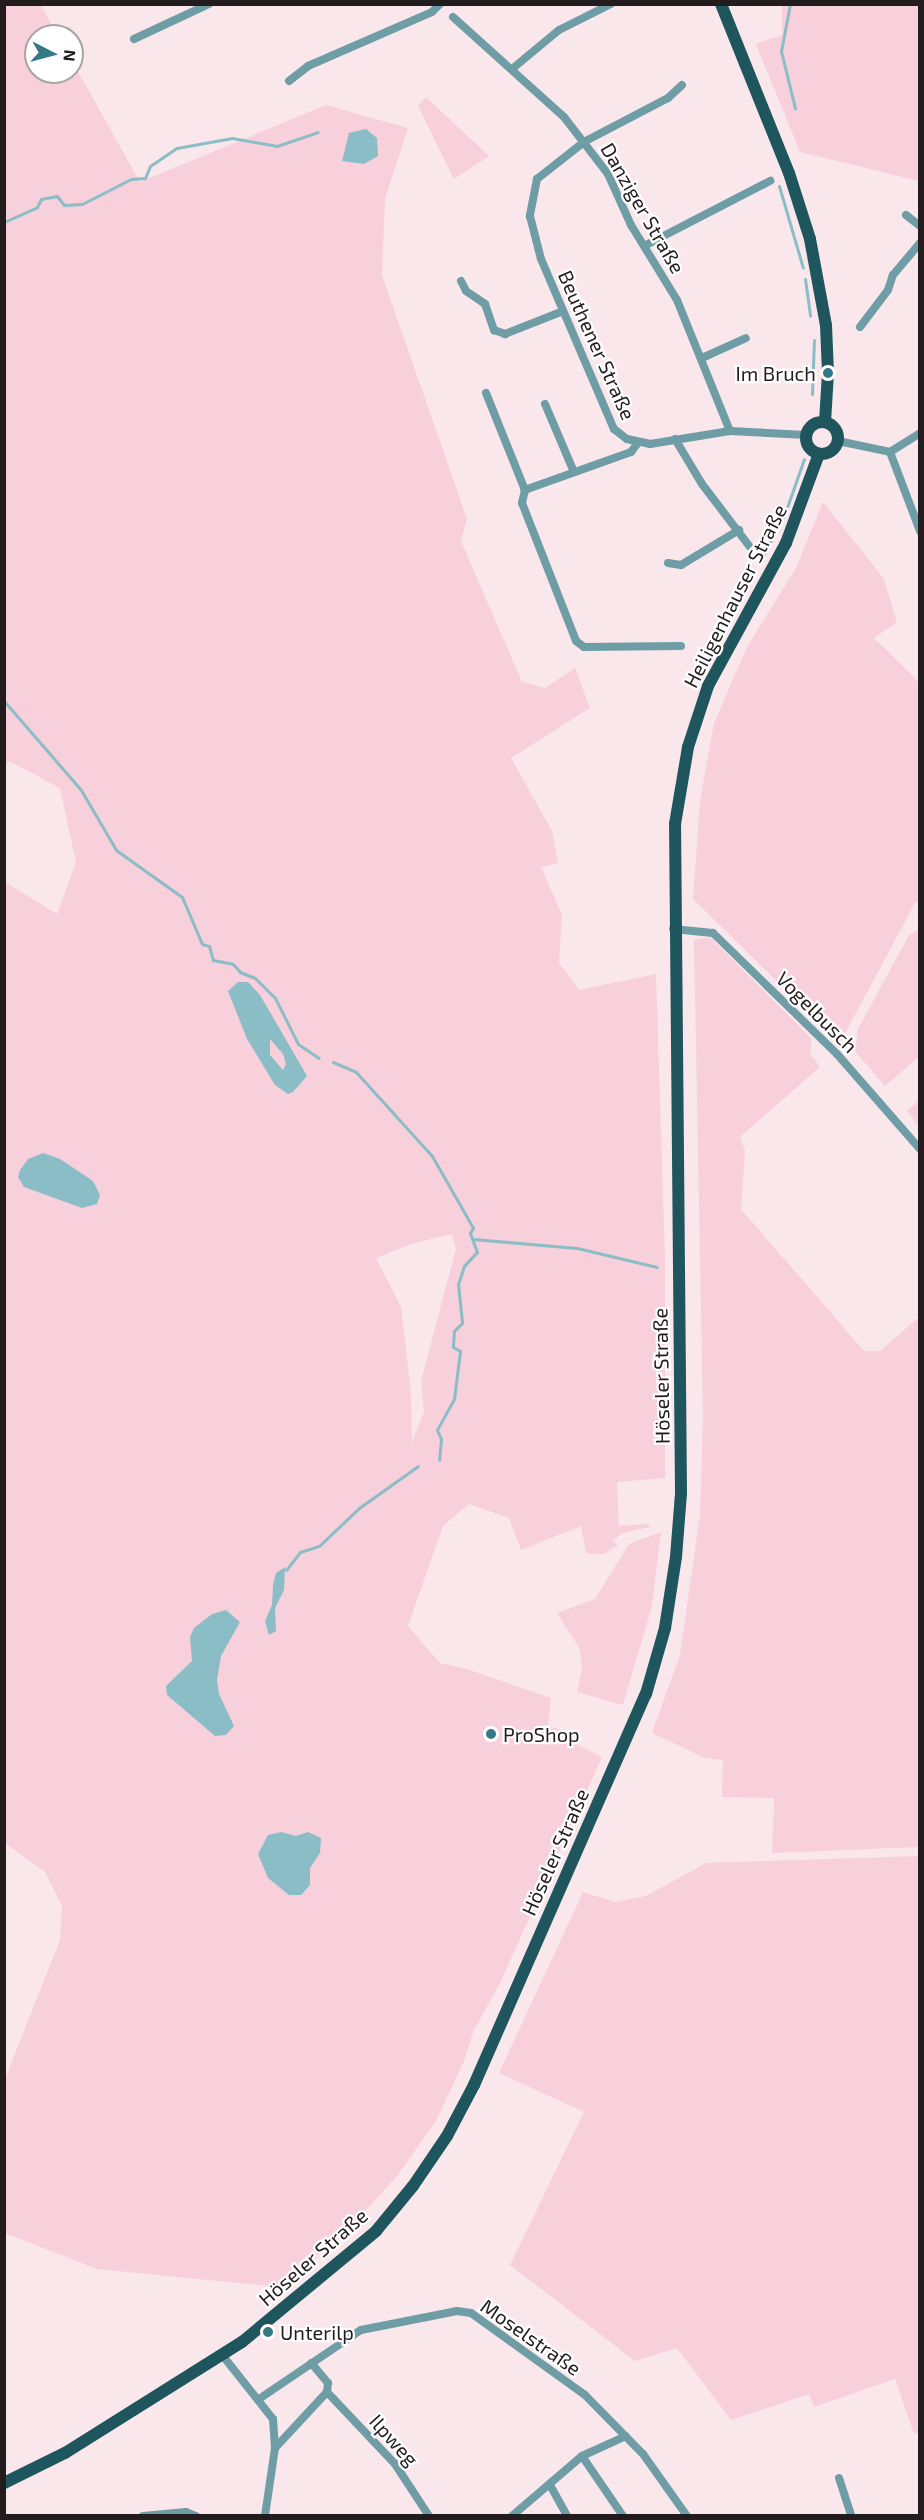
<!DOCTYPE html>
<meta charset="utf-8">
<style>
body{margin:0}
#map{position:relative;width:924px;height:2520px;overflow:hidden;background:#f9e7ec;font-family:"Exo 2",sans-serif}
div>[style]{position:absolute}
[style*='--x']{left:calc(var(--x)*1px);top:calc(var(--y)*1px);width:calc(var(--w)*1px);rotate:calc(var(--a)*1deg)}
.green>*{inset:0;background:#f7d0db}
.water>*{inset:0;background:#8bbdc6}
.stream>*{height:3px;margin:-1.5px;padding:0 1.5px;transform-origin:1.5px;border-radius:1.5px;background:#8bbdc6}
.street>*{height:8px;margin:-4px;padding:0 4px;transform-origin:4px;border-radius:4px;background:#6f9da5}
.primary>*{height:12px;margin:-6px;padding:0 6px;transform-origin:6px;border-radius:6px;background:#1f565e}
.primary>.ring{margin:-6px;padding:0;box-sizing:content-box;background:none;border:12px solid #1f565e;border-radius:50%}
.dots>*{width:16px;height:16px;translate:-50% -50%;box-sizing:border-box;border:3px solid #fff;border-radius:50%}
span{translate:-50% -50%;white-space:nowrap;text-align:center;line-height:1.15;-webkit-text-stroke:4.5px #fff;paint-order:stroke}
.street-label{font-size:20px;color:#231c1e}
.poi-label{font-size:20px;color:#231c1e}
.right{translate:-100% -50%;text-align:right}
.left{translate:0 -50%;text-align:left}
.frame{position:absolute;inset:0;border:6px solid #231c1e;pointer-events:none}
.north{position:absolute;left:24px;top:24px;width:60px;height:60px;box-sizing:border-box;background:#fff;border:2px solid #a7a4a5;border-radius:50%;rotate:96deg;font-size:16px;font-weight:700;line-height:24px;text-align:center;color:#231c1e}
.north::after{content:'';display:block;margin:auto;width:21px;height:27px;background:#347a86;clip-path:polygon(50% 0,100% 100%,50% 72%,0 100%)}
</style>
<div id="map">
<div class="green">
<div style="clip-path:polygon(evenodd,40px 4px,58px 36px,36px 36px,36px 72px,72px 72px,72px 61px,140px 182px,326px 105px,408px 128px,385px 199px,382px 275px,467px 519px,461px 541px,522px 682px,545px 688px,575px 668px,590px 708px,511px 758px,552px 831px,558px 863px,541px 867px,562px 915px,559px 963px,579px 990px,656px 974px,665px 1256px,665px 1478px,617px 1482px,619px 1526px,649px 1524px,650px 1527px,622px 1533px,613px 1541px,618px 1545px,604px 1554px,586px 1553px,581px 1526px,521px 1550px,509px 1518px,469px 1504px,443px 1526px,408px 1626px,440px 1663px,467px 1669px,551px 1698px,548px 1725px,577px 1737px,576px 1744px,602px 1757px,500px 1983px,474px 2030px,464px 2061px,436px 2121px,397px 2176px,345px 2233px,280px 2287px,97px 2269px,5px 2233px,5px 2079px,60px 1940px,62px 1906px,45px 1872px,5px 1843px,5px 882px,57px 914px,76px 862px,60px 788px,9px 761px,5px 765px,4px 5px,40px 4px,452px 1234px,456px 1249px,421px 1381px,424px 1412px,412px 1442px,411px 1392px,401px 1307px,376px 1258px,414px 1243px,452px 1234px)"></div>
<div style="clip-path:polygon(782px 5px,919px 5px,919px 181px,800px 152px,756px 44px,782px 35px)"></div>
<div style="clip-path:polygon(426px 97px,489px 156px,454px 179px,418px 106px)"></div>
<div style="clip-path:polygon(823px 502px,884px 579px,897px 622px,874px 638px,920px 683px,919px 902px,915px 903px,840px 1043px,693px 899px,700px 801px,714px 723px,747px 647px,796px 568px)"></div>
<div style="clip-path:polygon(919px 929px,919px 1057px,885px 1086px,855px 1051px,858px 1029px,909px 935px)"></div>
<div style="clip-path:polygon(710px 937px,812px 1039px,810px 1053px,820px 1067px,740px 1137px,745px 1151px,741px 1209px,864px 1351px,880px 1351px,919px 1317px,919px 1847px,772px 1853px,774px 1798px,722px 1797px,723px 1760px,705px 1758px,652px 1733px,680px 1655px,700px 1515px,703px 1417px,694px 940px)"></div>
<div style="clip-path:polygon(919px 1100px,919px 1126px,907px 1111px)"></div>
<div style="clip-path:polygon(661px 1532px,652px 1606px,623px 1705px,577px 1692px,582px 1670px,580px 1649px,557px 1613px,595px 1599px,629px 1544px)"></div>
<div style="clip-path:polygon(919px 1856px,919px 2432px,914px 2434px,895px 2379px,814px 2407px,809px 2394px,731px 2420px,677px 2348px,635px 2361px,510px 2265px,584px 2112px,499px 2073px,583px 1892px,615px 1902px,646px 1896px,706px 1863px)"></div>
</div>
<div class="water">
<div style="clip-path:polygon(366px 129px,377px 138px,378px 156px,364px 164px,342px 161px,349px 133px)"></div>
<div style="clip-path:polygon(evenodd,238px 982px,248px 982px,260px 995px,307px 1076px,293px 1092px,288px 1094px,275px 1085px,247px 1039px,228px 991px,238px 982px,270px 1039px,283px 1054px,286px 1064px,283px 1070px,270px 1055px,270px 1039px)"></div>
<div style="clip-path:polygon(43px 1153px,60px 1159px,93px 1181px,100px 1195px,97px 1204px,82px 1208px,24px 1187px,18px 1177px,20px 1170px,28px 1159px)"></div>
<div style="clip-path:polygon(285px 1567px,284px 1590px,275px 1608px,276px 1631px,269px 1635px,265px 1621px,272px 1605px,273px 1585px,276px 1573px)"></div>
<div style="clip-path:polygon(226px 1610px,240px 1622px,221px 1656px,217px 1680px,219px 1694px,234px 1726px,226px 1735px,215px 1736px,167px 1695px,166px 1686px,192px 1661px,190px 1637px,194px 1628px,212px 1614px)"></div>
<div style="clip-path:polygon(281px 1832px,296px 1836px,308px 1832px,321px 1838px,320px 1853px,310px 1868px,310px 1885px,301px 1895px,289px 1895px,268px 1878px,258px 1854px,268px 1835px)"></div>
</div>
<div class="stream">
<div style="--x:790;--y:4;--w:48;--a:100.8"></div>
<div style="--x:781;--y:51;--w:59;--a:76.2"></div>
<div style="--x:779;--y:186;--w:85;--a:73.7"></div>
<div style="--x:4;--y:222;--w:36;--a:-24"></div>
<div style="--x:37;--y:207;--w:9;--a:-63"></div>
<div style="--x:41;--y:199;--w:16;--a:-11"></div>
<div style="--x:57;--y:196;--w:11;--a:52"></div>
<div style="--x:64;--y:205;--w:18;--a:-3"></div>
<div style="--x:82;--y:204;--w:55;--a:-27"></div>
<div style="--x:131;--y:179;--w:14;--a:-4"></div>
<div style="--x:145;--y:178;--w:13;--a:-67"></div>
<div style="--x:150;--y:166;--w:32;--a:-34"></div>
<div style="--x:177;--y:148;--w:56;--a:-10.3"></div>
<div style="--x:232;--y:138;--w:46;--a:10.1"></div>
<div style="--x:277;--y:146;--w:43;--a:-18.9"></div>
<div style="--x:805;--y:279;--w:37;--a:82"></div>
<div style="--x:812;--y:394;--w:54;--a:-87.9"></div>
<div style="--x:764;--y:554;--w:46;--a:-62.9"></div>
<div style="--x:785;--y:513;--w:57;--a:-70.6"></div>
<div style="--x:4;--y:701;--w:118;--a:49.1"></div>
<div style="--x:81;--y:790;--w:69;--a:59.7"></div>
<div style="--x:116;--y:850;--w:81;--a:35.5"></div>
<div style="--x:182;--y:897;--w:51;--a:66.9"></div>
<div style="--x:202;--y:944;--w:7;--a:16"></div>
<div style="--x:209;--y:946;--w:15;--a:74"></div>
<div style="--x:213;--y:960;--w:20;--a:11"></div>
<div style="--x:233;--y:964;--w:11;--a:49"></div>
<div style="--x:240;--y:972;--w:16;--a:22"></div>
<div style="--x:255;--y:978;--w:28;--a:45"></div>
<div style="--x:275;--y:998;--w:51;--a:63.4"></div>
<div style="--x:298;--y:1044;--w:25;--a:34"></div>
<div style="--x:333;--y:1062;--w:25;--a:23"></div>
<div style="--x:356;--y:1072;--w:113;--a:47.9"></div>
<div style="--x:432;--y:1156;--w:83;--a:60.3"></div>
<div style="--x:473;--y:1228;--w:6;--a:121"></div>
<div style="--x:470;--y:1233;--w:20;--a:70"></div>
<div style="--x:477;--y:1252;--w:19;--a:133"></div>
<div style="--x:464;--y:1266;--w:19;--a:108"></div>
<div style="--x:458;--y:1284;--w:39;--a:84"></div>
<div style="--x:462;--y:1323;--w:11;--a:135"></div>
<div style="--x:454;--y:1331;--w:16;--a:94"></div>
<div style="--x:453;--y:1347;--w:8;--a:30"></div>
<div style="--x:460;--y:1351;--w:48;--a:97.1"></div>
<div style="--x:454;--y:1399;--w:35;--a:119"></div>
<div style="--x:437;--y:1430;--w:10;--a:66"></div>
<div style="--x:441;--y:1439;--w:21;--a:95"></div>
<div style="--x:473;--y:1239;--w:104;--a:4.9"></div>
<div style="--x:577;--y:1248;--w:82;--a:13.4"></div>
<div style="--x:286;--y:1570;--w:23;--a:-52"></div>
<div style="--x:300;--y:1552;--w:20;--a:-18"></div>
<div style="--x:319;--y:1546;--w:55;--a:-43.5"></div>
<div style="--x:359;--y:1508;--w:72;--a:-35.4"></div>
</div>
<div class="street">
<div style="--x:453;--y:17;--w:149;--a:42"></div>
<div style="--x:564;--y:117;--w:72;--a:52.3"></div>
<div style="--x:608;--y:174;--w:56;--a:65.7"></div>
<div style="--x:631;--y:225;--w:88;--a:58.5"></div>
<div style="--x:677;--y:300;--w:141;--a:68"></div>
<div style="--x:134;--y:39;--w:83;--a:-25"></div>
<div style="--x:512;--y:69;--w:61;--a:-39.7"></div>
<div style="--x:559;--y:30;--w:58;--a:-26.6"></div>
<div style="--x:289;--y:81;--w:24;--a:-38"></div>
<div style="--x:308;--y:66;--w:135;--a:-23.5"></div>
<div style="--x:432;--y:12;--w:11;--a:-45"></div>
<div style="--x:682;--y:85;--w:19;--a:137"></div>
<div style="--x:668;--y:98;--w:95;--a:152.4"></div>
<div style="--x:584;--y:142;--w:60;--a:141.8"></div>
<div style="--x:537;--y:179;--w:38;--a:101"></div>
<div style="--x:530;--y:216;--w:44;--a:75.7"></div>
<div style="--x:541;--y:259;--w:185;--a:66.8"></div>
<div style="--x:614;--y:429;--w:16;--a:38"></div>
<div style="--x:627;--y:439;--w:24;--a:12"></div>
<div style="--x:650;--y:444;--w:81;--a:-9.2"></div>
<div style="--x:730;--y:431;--w:76;--a:3"></div>
<div style="--x:906;--y:215;--w:18;--a:38"></div>
<div style="--x:646;--y:245;--w:140;--a:-27.3"></div>
<div style="--x:461;--y:281;--w:11;--a:63"></div>
<div style="--x:466;--y:291;--w:23;--a:34"></div>
<div style="--x:485;--y:304;--w:28;--a:71"></div>
<div style="--x:494;--y:330;--w:12;--a:20"></div>
<div style="--x:505;--y:334;--w:62;--a:-21.6"></div>
<div style="--x:860;--y:327;--w:46;--a:-52.9"></div>
<div style="--x:888;--y:290;--w:16;--a:-72"></div>
<div style="--x:893;--y:275;--w:42;--a:-49.8"></div>
<div style="--x:702;--y:358;--w:48;--a:-24.4"></div>
<div style="--x:486;--y:393;--w:105;--a:68.1"></div>
<div style="--x:545;--y:404;--w:74;--a:66.9"></div>
<div style="--x:675;--y:439;--w:52;--a:59"></div>
<div style="--x:702;--y:484;--w:79;--a:52.7"></div>
<div style="--x:838;--y:441;--w:53;--a:11.9"></div>
<div style="--x:890;--y:452;--w:36;--a:-32"></div>
<div style="--x:637;--y:444;--w:10;--a:127"></div>
<div style="--x:631;--y:452;--w:113;--a:160.3"></div>
<div style="--x:525;--y:490;--w:13;--a:103"></div>
<div style="--x:522;--y:503;--w:148;--a:68.6"></div>
<div style="--x:576;--y:641;--w:10;--a:37"></div>
<div style="--x:584;--y:647;--w:97;--a:-0.6"></div>
<div style="--x:890;--y:452;--w:85;--a:69.2"></div>
<div style="--x:668;--y:563;--w:13;--a:9"></div>
<div style="--x:681;--y:565;--w:68;--a:-31.1"></div>
<div style="--x:673;--y:929;--w:40;--a:5.7"></div>
<div style="--x:713;--y:933;--w:173;--a:44.3"></div>
<div style="--x:837;--y:1054;--w:126;--a:48.9"></div>
<div style="--x:223;--y:2356;--w:80;--a:51.6"></div>
<div style="--x:273;--y:2419;--w:29;--a:86"></div>
<div style="--x:275;--y:2448;--w:69;--a:98.4"></div>
<div style="--x:327;--y:2392;--w:99;--a:46.6"></div>
<div style="--x:395;--y:2464;--w:62;--a:56.8"></div>
<div style="--x:259;--y:2399;--w:123;--a:-34.1"></div>
<div style="--x:361;--y:2330;--w:98;--a:-11.2"></div>
<div style="--x:457;--y:2311;--w:14;--a:8"></div>
<div style="--x:471;--y:2313;--w:140;--a:35.7"></div>
<div style="--x:585;--y:2395;--w:83;--a:45.5"></div>
<div style="--x:643;--y:2454;--w:76;--a:54.6"></div>
<div style="--x:275;--y:2448;--w:76;--a:-47.1"></div>
<div style="--x:327;--y:2392;--w:9;--a:-84"></div>
<div style="--x:328;--y:2383;--w:26;--a:-130"></div>
<div style="--x:582;--y:2456;--w:73;--a:55.7"></div>
<div style="--x:839;--y:2478;--w:40;--a:72"></div>
<div style="--x:550;--y:2485;--w:35;--a:61"></div>
<div style="--x:143;--y:2516;--w:43;--a:-5.3"></div>
<div style="--x:186;--y:2512;--w:11;--a:22"></div>
<div style="--x:512;--y:2516;--w:92;--a:-40.6"></div>
<div style="--x:582;--y:2456;--w:48;--a:-24.4"></div>
</div>
<div class="primary">
<div style="--x:721;--y:4;--w:182;--a:68.1"></div>
<div style="--x:789;--y:173;--w:69;--a:72.3"></div>
<div style="--x:810;--y:239;--w:87;--a:79.5"></div>
<div style="--x:826;--y:325;--w:48;--a:87.6"></div>
<div style="--x:828;--y:373;--w:49;--a:93.5"></div>
<div class="ring" style="left:806px;top:422px;width:20px;height:20px"></div>
<div style="--x:4;--y:2483;--w:68;--a:-26.2"></div>
<div style="--x:65;--y:2453;--w:209;--a:-32.1"></div>
<div style="--x:242;--y:2342;--w:174;--a:-39.6"></div>
<div style="--x:376;--y:2231;--w:58;--a:-50.6"></div>
<div style="--x:413;--y:2186;--w:60;--a:-55.8"></div>
<div style="--x:447;--y:2136;--w:58;--a:-62.1"></div>
<div style="--x:474;--y:2085;--w:427;--a:-66.3"></div>
<div style="--x:646;--y:1694;--w:69;--a:-73.9"></div>
<div style="--x:665;--y:1628;--w:72;--a:-81.2"></div>
<div style="--x:676;--y:1557;--w:64;--a:-85.5"></div>
<div style="--x:681;--y:1493;--w:669;--a:-90.51"></div>
<div style="--x:675;--y:824;--w:78;--a:-80.4"></div>
<div style="--x:688;--y:747;--w:64;--a:-71.8"></div>
<div style="--x:708;--y:686;--w:163;--a:-61.4"></div>
<div style="--x:786;--y:543;--w:95;--a:-69.7"></div>
</div>
<div class="dots">
<div style="left:828px;top:373px;background:#347a86"></div>
<div style="left:491px;top:1734px;background:#347a86"></div>
<div style="left:268px;top:2332px;background:#347a86"></div>
</div>
<div class="street-label">
<span style="left:643px;top:208px;rotate:60deg">Danziger Straße</span>
<span style="left:597px;top:345px;rotate:66deg">Beuthener Straße</span>
<span style="left:735px;top:596px;rotate:-63deg">Heiligenhauser Straße</span>
<span style="left:817px;top:1012px;rotate:45deg">Vogelbusch</span>
<span style="left:661px;top:1376px;rotate:-91deg">Höseler Straße</span>
<span style="left:555px;top:1852px;rotate:-66deg">Höseler Straße</span>
<span style="left:313px;top:2257px;rotate:-41deg">Höseler Straße</span>
<span style="left:531px;top:2337px;rotate:35deg">Moselstraße</span>
<span style="left:394px;top:2440px;rotate:48deg">Ilpweg</span>
</div>
<div class="poi-label">
<span class="right" style="left:816px;top:373px">Im Bruch</span>
<span class="left" style="left:503px;top:1734px">ProShop</span>
<span class="left" style="left:280px;top:2332px">Unterilp</span>
</div>
<div class="frame"></div>
<div class="north">N</div>
</div>
